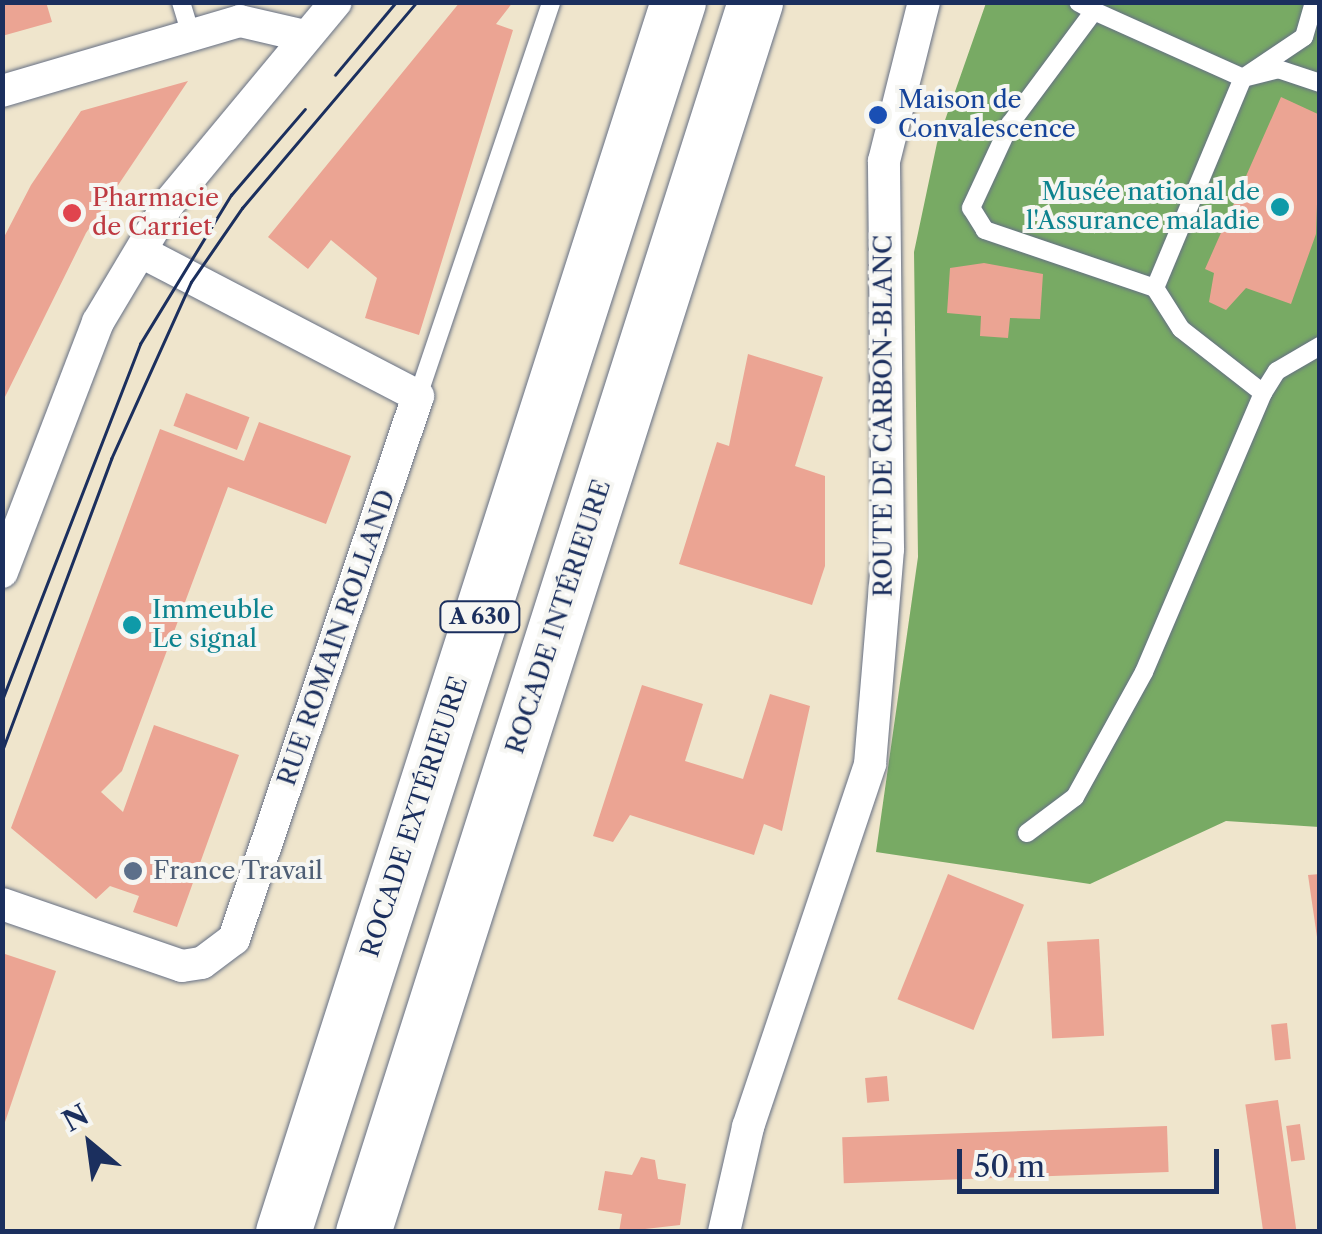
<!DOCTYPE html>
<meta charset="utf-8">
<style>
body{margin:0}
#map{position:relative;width:1322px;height:1234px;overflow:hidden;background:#efe5cc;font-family:"Libre Caslon Text",serif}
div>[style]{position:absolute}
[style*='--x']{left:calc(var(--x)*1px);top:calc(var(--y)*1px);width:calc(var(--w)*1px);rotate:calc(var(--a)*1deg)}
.forest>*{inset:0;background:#78aa64}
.building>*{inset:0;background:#eba493;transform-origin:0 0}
.roads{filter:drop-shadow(0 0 2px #656f84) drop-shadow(0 0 2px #656f84)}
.lane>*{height:18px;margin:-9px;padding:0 9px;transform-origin:9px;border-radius:9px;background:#fff}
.street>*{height:32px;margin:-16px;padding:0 16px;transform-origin:16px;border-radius:16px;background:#fff}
.highway>*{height:55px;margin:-27.5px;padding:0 27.5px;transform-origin:27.5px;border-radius:27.5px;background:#fff}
.tram>*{height:2.5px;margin:-1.25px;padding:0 1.25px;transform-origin:1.25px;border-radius:1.25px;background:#1b2f5e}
.dots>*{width:28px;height:28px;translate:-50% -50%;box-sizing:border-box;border:5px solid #f6f6f2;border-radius:50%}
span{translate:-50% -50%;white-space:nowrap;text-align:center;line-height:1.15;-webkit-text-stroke:8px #f6f6f2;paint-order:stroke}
.shield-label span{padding:2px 8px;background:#f6f6f2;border:2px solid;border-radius:8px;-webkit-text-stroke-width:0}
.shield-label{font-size:22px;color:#1b2f5e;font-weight:700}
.transit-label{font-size:25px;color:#164399}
.left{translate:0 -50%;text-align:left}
.culture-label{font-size:25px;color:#0d838f}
.right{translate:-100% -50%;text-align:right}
.health-label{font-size:25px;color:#be3a42}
.street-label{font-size:25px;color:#1b2f5e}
.service-label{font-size:25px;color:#4e5e75}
.frame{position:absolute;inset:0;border:5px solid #1b2f5e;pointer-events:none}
.north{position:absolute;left:40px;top:1094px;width:100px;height:100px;-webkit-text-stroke:8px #f6f6f2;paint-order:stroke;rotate:331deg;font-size:28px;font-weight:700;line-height:40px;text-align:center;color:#1b2f5e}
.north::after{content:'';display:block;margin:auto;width:35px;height:45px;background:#1b2f5e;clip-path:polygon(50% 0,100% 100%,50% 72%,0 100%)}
.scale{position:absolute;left:957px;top:1149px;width:262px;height:45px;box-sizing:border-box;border:5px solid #1b2f5e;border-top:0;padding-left:12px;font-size:30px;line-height:35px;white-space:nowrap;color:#1b2f5e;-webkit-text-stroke:8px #f6f6f2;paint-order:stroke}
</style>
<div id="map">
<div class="forest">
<div style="clip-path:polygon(986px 3px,1319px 3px,1319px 827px,1226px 821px,1090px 884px,876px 852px,918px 557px,914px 252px,937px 143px)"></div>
</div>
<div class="building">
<div style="clip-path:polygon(2px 2px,46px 2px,52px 22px,2px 36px)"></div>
<div style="clip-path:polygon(460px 2px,513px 2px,496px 24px,513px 30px,419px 335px,365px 318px,377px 278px,331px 240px,308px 269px,268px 237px)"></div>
<div style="clip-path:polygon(188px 81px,86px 233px,2px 403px,2px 241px,31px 185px,81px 111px)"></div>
<div style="clip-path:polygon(1281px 97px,1320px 115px,1316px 234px,1291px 304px,1246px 288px,1226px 310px,1209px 302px,1214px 273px,1205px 269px)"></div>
<div style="clip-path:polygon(984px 263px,1043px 274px,1040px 319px,1010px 318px,1008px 338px,980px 336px,981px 316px,947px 313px,950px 268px)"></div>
<div style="clip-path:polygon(748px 354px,823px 377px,795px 466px,825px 476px,825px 566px,812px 605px,679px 564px,717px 442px,729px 446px)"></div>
<div style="left:186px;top:393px;width:68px;height:35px;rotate:21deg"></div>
<div style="clip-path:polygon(259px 422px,351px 456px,326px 524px,228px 487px,122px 771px,101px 792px,123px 812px,154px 725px,239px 755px,177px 927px,133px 912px,139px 896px,110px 886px,96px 899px,11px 828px,160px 429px,244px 461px)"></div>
<div style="clip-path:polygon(642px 685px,703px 704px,685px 761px,743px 779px,770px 694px,810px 706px,782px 831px,764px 824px,754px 855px,630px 815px,613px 842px,593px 836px)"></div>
<div style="left:948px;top:874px;width:82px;height:135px;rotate:22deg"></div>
<div style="clip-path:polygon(1320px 874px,1320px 937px,1317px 937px,1308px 875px)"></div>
<div style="left:1099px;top:939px;width:97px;height:52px;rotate:87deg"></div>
<div style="clip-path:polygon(2px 953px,56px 971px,3px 1128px,2px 1128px)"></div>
<div style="left:1287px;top:1023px;width:36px;height:16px;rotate:84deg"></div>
<div style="left:887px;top:1076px;width:25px;height:22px;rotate:85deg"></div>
<div style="left:1278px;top:1100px;width:133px;height:33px;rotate:82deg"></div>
<div style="left:1300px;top:1124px;width:36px;height:14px;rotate:82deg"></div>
<div style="left:1167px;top:1126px;width:46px;height:325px;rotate:88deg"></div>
<div style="clip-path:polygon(641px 1157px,655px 1160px,658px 1179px,686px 1184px,680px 1225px,619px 1232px,622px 1214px,598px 1210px,605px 1171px,632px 1175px)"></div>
</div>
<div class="roads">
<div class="lane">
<div style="--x:181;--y:2;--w:34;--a:73"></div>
<div style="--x:1094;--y:11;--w:163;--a:24.2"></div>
<div style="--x:1243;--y:78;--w:36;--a:-14"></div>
<div style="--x:1278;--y:69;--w:44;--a:18.4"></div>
<div style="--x:1155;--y:288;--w:228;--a:-67.3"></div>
<div style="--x:1243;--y:78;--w:73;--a:-33.9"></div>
<div style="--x:1304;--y:37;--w:36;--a:-74"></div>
<div style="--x:1263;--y:393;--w:26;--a:-58"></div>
<div style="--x:1277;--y:371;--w:50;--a:-30.2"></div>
<div style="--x:418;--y:396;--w:416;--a:-71.3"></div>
<div style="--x:1027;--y:833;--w:60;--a:-36.9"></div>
<div style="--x:1075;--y:797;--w:143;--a:-61.1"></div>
<div style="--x:1144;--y:672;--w:303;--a:-66.9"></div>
<div style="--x:1263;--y:393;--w:104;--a:-142"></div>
<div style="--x:1181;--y:329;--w:49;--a:-122.4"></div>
<div style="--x:1155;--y:288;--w:180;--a:-161.2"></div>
<div style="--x:985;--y:230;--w:26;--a:-122"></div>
<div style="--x:971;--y:208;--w:93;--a:-65.1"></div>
<div style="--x:1010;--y:124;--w:141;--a:-53.4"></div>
<div style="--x:1094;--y:11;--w:18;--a:-151"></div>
</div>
<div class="street">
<div style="--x:2;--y:91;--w:248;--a:-16.4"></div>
<div style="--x:240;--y:21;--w:67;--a:13"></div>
<div style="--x:2;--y:572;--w:268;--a:-69"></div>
<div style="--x:98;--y:322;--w:139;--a:-59.2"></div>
<div style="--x:169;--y:203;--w:261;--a:-50.3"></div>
<div style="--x:2;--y:904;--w:190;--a:19"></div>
<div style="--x:182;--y:966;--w:20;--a:-9"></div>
<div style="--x:202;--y:963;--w:40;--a:-37"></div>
<div style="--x:234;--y:939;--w:573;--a:-71.28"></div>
<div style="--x:418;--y:396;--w:312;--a:-152.5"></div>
<div style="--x:724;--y:1232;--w:108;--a:-77.1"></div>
<div style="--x:748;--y:1127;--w:383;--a:-71.4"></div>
<div style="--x:870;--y:764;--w:216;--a:-85.2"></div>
<div style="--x:888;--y:549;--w:388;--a:-90.6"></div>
<div style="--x:884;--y:161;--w:164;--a:-75.9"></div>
</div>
<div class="highway">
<div style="--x:283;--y:1232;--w:1292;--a:-72.2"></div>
<div style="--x:363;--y:1232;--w:1291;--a:-72.32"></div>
</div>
</div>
<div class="tram">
<div style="--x:335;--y:75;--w:95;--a:-50.1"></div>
<div style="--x:2;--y:700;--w:382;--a:-68.8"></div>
<div style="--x:140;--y:344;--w:175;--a:-58.6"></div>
<div style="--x:231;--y:195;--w:113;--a:-49.3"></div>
<div style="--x:2;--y:751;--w:312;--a:-69.5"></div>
<div style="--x:111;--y:459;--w:194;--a:-65.7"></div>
<div style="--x:191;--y:282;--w:90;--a:-55.4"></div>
<div style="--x:242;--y:208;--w:270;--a:-49.7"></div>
</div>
<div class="dots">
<div style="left:878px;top:115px;background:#1a4fb4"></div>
<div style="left:1280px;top:207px;background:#0f9aa8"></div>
<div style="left:72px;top:213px;background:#e0444e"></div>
<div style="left:132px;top:625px;background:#0f9aa8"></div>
<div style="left:133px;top:871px;background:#5c6f8a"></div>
</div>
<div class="shield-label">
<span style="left:480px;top:617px">A 630</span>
</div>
<div class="transit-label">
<span class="left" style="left:898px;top:115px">Maison de<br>Convalescence</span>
</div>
<div class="culture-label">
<span class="right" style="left:1260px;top:207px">Musée national de<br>l'Assurance maladie</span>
<span class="left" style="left:152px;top:625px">Immeuble<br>Le signal</span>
</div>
<div class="health-label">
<span class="left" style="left:92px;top:213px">Pharmacie<br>de Carriet</span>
</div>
<div class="street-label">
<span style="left:884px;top:416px;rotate:-90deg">ROUTE DE CARBON-BLANC</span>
<span style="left:559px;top:617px;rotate:-72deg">ROCADE INTÉRIEURE</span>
<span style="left:337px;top:638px;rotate:-71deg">RUE ROMAIN ROLLAND</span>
<span style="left:415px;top:817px;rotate:-72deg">ROCADE EXTÉRIEURE</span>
</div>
<div class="service-label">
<span class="left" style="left:153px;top:871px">France Travail</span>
</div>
<div class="frame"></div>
<div class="north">N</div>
<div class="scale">50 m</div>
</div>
